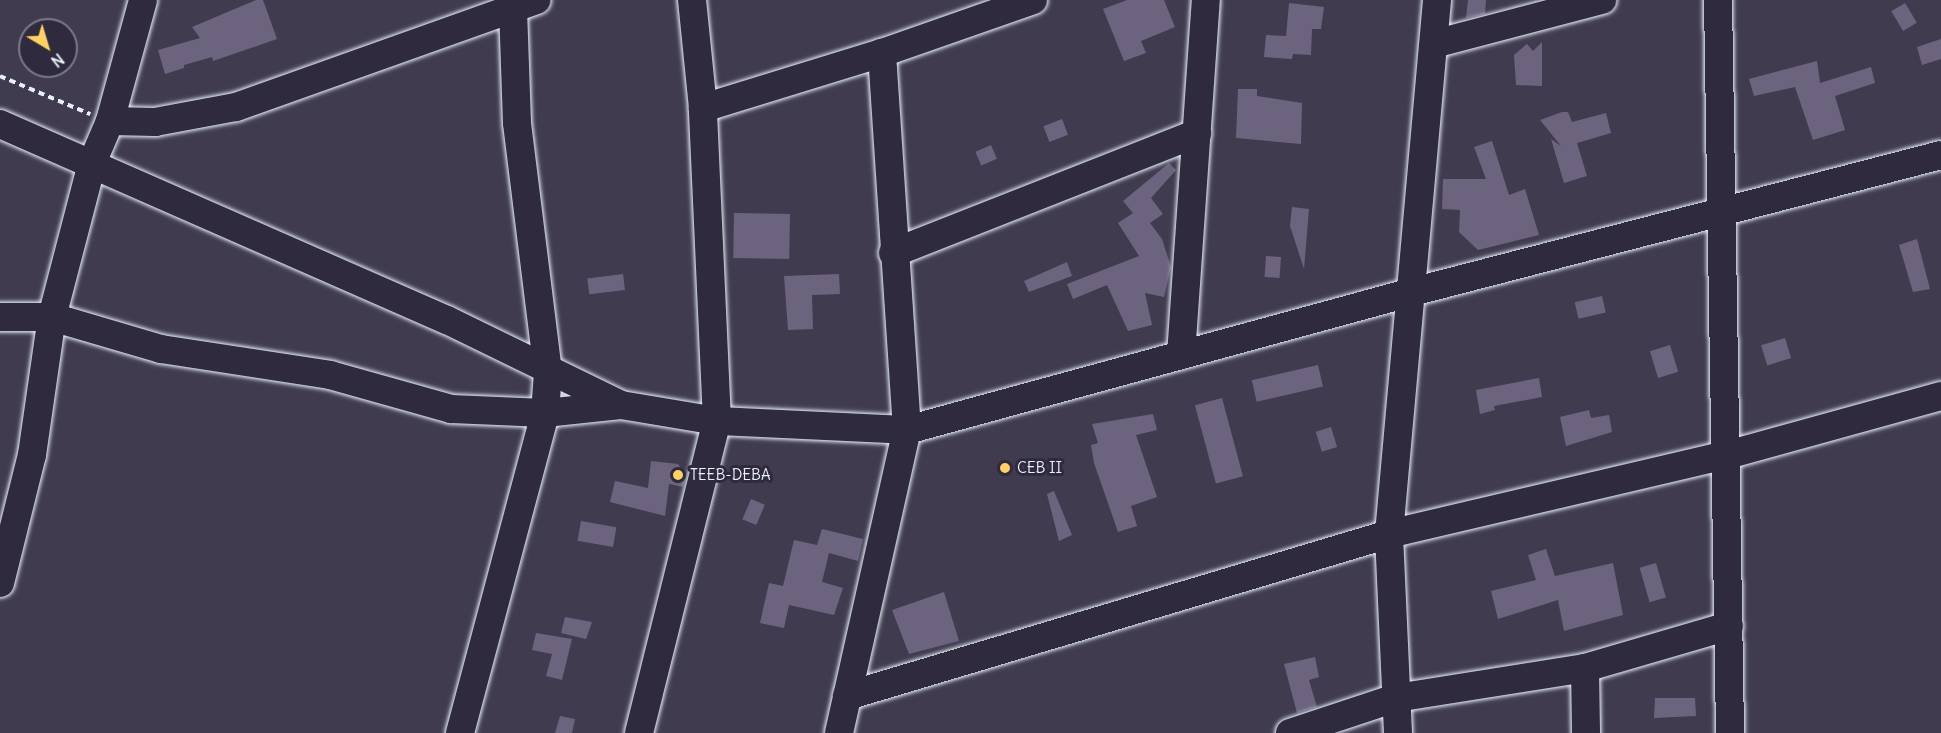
<!DOCTYPE html>
<style>
body{margin:0}
#map{position:relative;width:1941px;height:733px;overflow:hidden;background:#413b50;font-family:Delius,sans-serif}
div>[style]{position:absolute}
[style*='--x']{left:calc(var(--x)*1px);top:calc(var(--y)*1px);width:calc(var(--w)*1px);rotate:calc(var(--a)*1deg)}
.building>*{inset:0;background:#6c647e;transform-origin:0 0}
.path>*{height:4px;margin-top:-2px;transform-origin:0;background:repeating-linear-gradient(90deg,#e8f1f8 0 6px,transparent 0 10.5px)}
.roads{filter:drop-shadow(0 0 2px #e8f1f8) drop-shadow(0 0 2px #e8f1f8)}
.minor>*{height:28px;margin:-14px;padding:0 14px;transform-origin:14px;border-radius:14px;background:#2f2a3d}
.dots>*{width:16px;height:16px;translate:-50% -50%;box-sizing:border-box;border:3px solid #2f2a3d;border-radius:50%}
span{translate:-50% -50%;white-space:nowrap;text-align:center;line-height:1.15;-webkit-text-stroke:6px #2f2a3d;paint-order:stroke}
.poi-label{font-size:15px;color:#e8f1f8}
.left{translate:0 -50%;text-align:left}
.north{position:absolute;left:18px;top:18px;width:60px;height:60px;box-sizing:border-box;background:#2f2a3d;border:2px solid #797a88;border-radius:50%;rotate:142deg;font-size:16px;font-weight:700;line-height:24px;text-align:center;color:#e8f1f8}
.north::after{content:'';display:block;margin:auto;width:21px;height:27px;background:#ffd166;clip-path:polygon(50% 0,100% 100%,50% 72%,0 100%)}
</style>
<div id="map">
<div class="building">
<div style="clip-path:polygon(256px 0,263px 0,277px 39px,213px 61px,212px 57px,184px 65px,184px 68px,165px 74px,158px 50px,200px 38px,192px 27px)"></div>
<div style="clip-path:polygon(1127px 0,1164px 0,1175px 27px,1141px 41px,1146px 53px,1124px 61px,1103px 9px)"></div>
<div style="clip-path:polygon(1468px 0,1486px 0,1485px 14px,1466px 18px)"></div>
<div style="clip-path:polygon(1289px 3px,1324px 7px,1321px 29px,1312px 29px,1311px 55px,1293px 54px,1292px 59px,1264px 57px,1266px 35px,1286px 36px)"></div>
<div style="left:1905px;top:3px;width:23px;height:16px;rotate:59deg"></div>
<div style="clip-path:polygon(1941px 39px,1941px 59px,1922px 65px,1917px 47px)"></div>
<div style="clip-path:polygon(1542px 42px,1542px 86px,1516px 85px,1514px 55px,1527px 44px,1533px 51px)"></div>
<div style="clip-path:polygon(1817px 61px,1820px 83px,1871px 67px,1875px 83px,1835px 96px,1845px 130px,1813px 140px,1795px 87px,1754px 96px,1749px 79px)"></div>
<div style="clip-path:polygon(1238px 89px,1257px 89px,1257px 96px,1302px 103px,1301px 144px,1236px 138px)"></div>
<div style="clip-path:polygon(1562px 112px,1568px 112px,1572px 122px,1606px 113px,1611px 133px,1577px 143px,1587px 176px,1564px 183px,1551px 139px,1561px 146px,1540px 120px)"></div>
<div style="left:1062px;top:119px;width:17px;height:20px;rotate:69deg"></div>
<div style="clip-path:polygon(1492px 141px,1509px 195px,1525px 189px,1539px 235px,1478px 250px,1459px 232px,1460px 210px,1442px 209px,1443px 179px,1486px 179px,1474px 147px)"></div>
<div style="left:991px;top:145px;width:15px;height:17px;rotate:67deg"></div>
<div style="clip-path:polygon(1169px 163px,1176px 170px,1151px 198px,1163px 214px,1150px 223px,1162px 239px,1171px 267px,1164px 297px,1145px 293px,1152px 325px,1128px 331px,1107px 285px,1073px 299px,1067px 284px,1139px 256px,1118px 223px,1133px 213px,1123px 201px)"></div>
<div style="clip-path:polygon(1292px 207px,1309px 209px,1304px 269px,1290px 226px)"></div>
<div style="left:734px;top:213px;width:56px;height:45px;rotate:1deg"></div>
<div style="clip-path:polygon(1917px 239px,1930px 289px,1913px 292px,1899px 245px)"></div>
<div style="left:1266px;top:256px;width:15px;height:21px;rotate:4deg"></div>
<div style="clip-path:polygon(1067px 262px,1072px 276px,1029px 292px,1024px 281px)"></div>
<div style="left:623px;top:274px;width:16px;height:36px;rotate:83deg"></div>
<div style="clip-path:polygon(839px 274px,840px 294px,812px 295px,813px 329px,788px 330px,784px 276px)"></div>
<div style="left:1602px;top:296px;width:17px;height:28px;rotate:77deg"></div>
<div style="left:1785px;top:338px;width:21px;height:25px;rotate:73deg"></div>
<div style="left:1670px;top:345px;width:28px;height:21px;rotate:73deg"></div>
<div style="left:1318px;top:365px;width:22px;height:68px;rotate:77deg"></div>
<div style="clip-path:polygon(1539px 378px,1542px 397px,1494px 406px,1495px 410px,1480px 414px,1476px 390px)"></div>
<div style="left:1222px;top:398px;width:81px;height:28px;rotate:75deg"></div>
<div style="clip-path:polygon(1589px 410px,1591px 418px,1609px 415px,1612px 432px,1566px 446px,1560px 417px)"></div>
<div style="clip-path:polygon(1153px 414px,1157px 430px,1136px 435px,1157px 497px,1131px 506px,1137px 526px,1118px 532px,1094px 463px,1091px 445px,1098px 443px,1092px 424px)"></div>
<div style="left:1331px;top:427px;width:21px;height:16px;rotate:73deg"></div>
<div style="clip-path:polygon(651px 461px,678px 464px,686px 476px,683px 487px,669px 484px,665px 516px,610px 502px,615px 481px,648px 488px)"></div>
<div style="clip-path:polygon(1054px 491px,1072px 535px,1059px 541px,1047px 494px)"></div>
<div style="left:751px;top:499px;width:15px;height:22px;rotate:23deg"></div>
<div style="left:581px;top:521px;width:36px;height:20px;rotate:10deg"></div>
<div style="clip-path:polygon(822px 529px,863px 539px,858px 561px,829px 553px,822px 582px,843px 588px,834px 615px,789px 605px,784px 628px,760px 623px,769px 583px,783px 586px,794px 540px,817px 545px)"></div>
<div style="clip-path:polygon(1546px 549px,1555px 576px,1613px 563px,1623px 615px,1564px 631px,1558px 600px,1498px 619px,1491px 591px,1536px 580px,1528px 555px)"></div>
<div style="left:1656px;top:563px;width:36px;height:17px;rotate:74deg"></div>
<div style="clip-path:polygon(944px 592px,959px 641px,909px 654px,892px 610px)"></div>
<div style="clip-path:polygon(565px 617px,592px 622px,586px 639px,561px 633px)"></div>
<div style="clip-path:polygon(536px 633px,572px 639px,562px 680px,546px 676px,552px 654px,532px 650px)"></div>
<div style="clip-path:polygon(1315px 657px,1319px 677px,1309px 680px,1317px 707px,1297px 713px,1284px 664px)"></div>
<div style="clip-path:polygon(1655px 698px,1695px 698px,1696px 716px,1654px 718px)"></div>
<div style="clip-path:polygon(560px 716px,575px 719px,572px 733px,555px 733px)"></div>
</div>
<div class="path">
<div style="--x:0;--y:76;--w:98;--a:22.9"></div>
</div>
<div class="roads">
<div class="minor">
<div style="--x:1718;--y:0;--w:733;--a:89.06"></div>
<div style="--x:1434;--y:44;--w:174;--a:-14.7"></div>
<div style="--x:703;--y:108;--w:187;--a:-17.1"></div>
<div style="--x:882;--y:53;--w:160;--a:-19.3"></div>
<div style="--x:110;--y:121;--w:45;--a:1.3"></div>
<div style="--x:155;--y:122;--w:82;--a:-10.5"></div>
<div style="--x:236;--y:107;--w:319;--a:-19.6"></div>
<div style="--x:0;--y:124;--w:488;--a:23.7"></div>
<div style="--x:447;--y:320;--w:191;--a:26"></div>
<div style="--x:893;--y:253;--w:327;--a:-21.5"></div>
<div style="--x:0;--y:317;--w:52;--a:0"></div>
<div style="--x:52;--y:317;--w:114;--a:16.4"></div>
<div style="--x:161;--y:349;--w:171;--a:8.7"></div>
<div style="--x:330;--y:375;--w:126;--a:15.7"></div>
<div style="--x:451;--y:409;--w:94;--a:2.4"></div>
<div style="--x:545;--y:413;--w:76;--a:-6"></div>
<div style="--x:621;--y:405;--w:97;--a:9.5"></div>
<div style="--x:717;--y:421;--w:190;--a:2.7"></div>
<div style="--x:907;--y:430;--w:524;--a:-15.28"></div>
<div style="--x:1412;--y:292;--w:546;--a:-14.52"></div>
<div style="--x:1181;--y:355;--w:356;--a:-86"></div>
<div style="--x:0;--y:583;--w:132;--a:-76"></div>
<div style="--x:32;--y:455;--w:139;--a:-81.8"></div>
<div style="--x:52;--y:317;--w:159;--a:-75.4"></div>
<div style="--x:92;--y:163;--w:46;--a:-66.8"></div>
<div style="--x:110;--y:121;--w:125;--a:-74.7"></div>
<div style="--x:1585;--y:668;--w:65;--a:89.1"></div>
<div style="--x:847;--y:696;--w:566;--a:-16.64"></div>
<div style="--x:1389;--y:534;--w:347;--a:-13.2"></div>
<div style="--x:1727;--y:455;--w:222;--a:-15.4"></div>
<div style="--x:460;--y:733;--w:331;--a:-75.1"></div>
<div style="--x:545;--y:413;--w:41;--a:-85.8"></div>
<div style="--x:548;--y:372;--w:251;--a:-97.1"></div>
<div style="--x:517;--y:123;--w:113;--a:-92"></div>
<div style="--x:639;--y:733;--w:322;--a:-76"></div>
<div style="--x:717;--y:421;--w:313;--a:-92.6"></div>
<div style="--x:703;--y:108;--w:109;--a:-95.8"></div>
<div style="--x:839;--y:733;--w:311;--a:-77.4"></div>
<div style="--x:907;--y:430;--w:378;--a:-93.8"></div>
<div style="--x:1290;--y:733;--w:112;--a:-18.3"></div>
<div style="--x:1396;--y:698;--w:191;--a:-9"></div>
<div style="--x:1585;--y:668;--w:150;--a:-16.3"></div>
<div style="--x:1398;--y:733;--w:199;--a:-92.6"></div>
<div style="--x:1389;--y:534;--w:536;--a:-84.86"></div>
</div>
</div>
<div class="dots">
<div style="left:1005px;top:468px;background:#ffd166"></div>
<div style="left:678px;top:475px;background:#ffd166"></div>
</div>
<div class="poi-label">
<span class="left" style="left:1017px;top:468px">CEB II</span>
<span class="left" style="left:690px;top:475px">TEEB-DEBA</span>
</div>
<div class="north">N</div>
</div>
